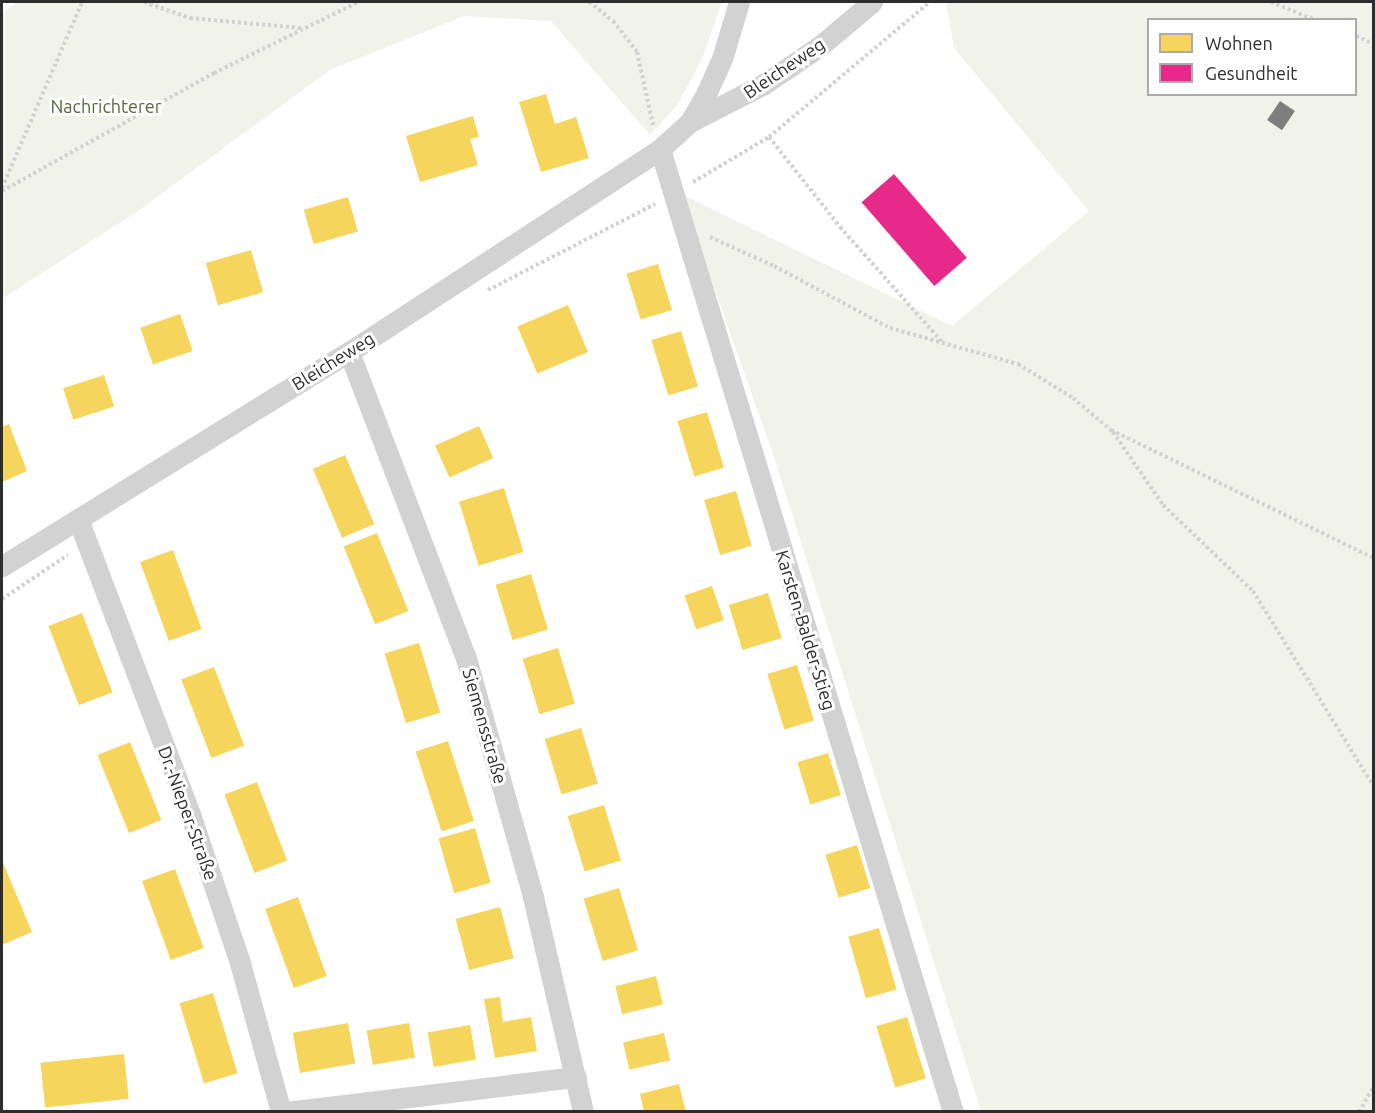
<!DOCTYPE html>
<meta charset="utf-8">
<style>
body{margin:0}
#map{position:relative;width:1375px;height:1113px;overflow:hidden;background:#fff;font-family:Ubuntu,sans-serif}
div>[style]{position:absolute}
[style*='--x']{left:calc(var(--x)*1px);top:calc(var(--y)*1px);width:calc(var(--w)*1px);rotate:calc(var(--a)*1deg)}
.green>*{inset:0;background:#f1f3eb}
.homes>*{inset:0;background:#f6d55c;transform-origin:0 0}
.health>*{inset:0;background:#e7298a;transform-origin:0 0}
.building>*{inset:0;background:#7e7e7e;transform-origin:0 0}
.path>*{height:4px;margin-top:-2px;transform-origin:0;background:repeating-linear-gradient(90deg,#d2d2d2 0 3px,transparent 0 6px)}
.minor>*{height:21px;margin:-10.5px;padding:0 10.5px;transform-origin:10.5px;border-radius:10.5px;background:#d2d2d2}
span{translate:-50% -50%;white-space:nowrap;text-align:center;line-height:1.15;-webkit-text-stroke:6px #fff;paint-order:stroke}
.street-label{font-size:18px;color:#2d2d2d}
.park-label{font-size:18px;color:#58673c}
.frame{position:absolute;inset:0;border:3px solid #2d2d2d;pointer-events:none}
.legend{position:absolute;left:1147px;top:18px;width:210px;height:78px;box-sizing:border-box;background:#fff;border:2px solid #ababab;margin:0;padding:8px 10px;list-style:none;font-size:18px;color:#2d2d2d}
.legend li{display:flex;align-items:center;gap:12px;height:30px}
.legend b{width:30px;border:2px solid #ababab}
</style>
<div id="map">
<div class="green">
<div style="clip-path:polygon(17px 2px,722px 2px,702px 59px,678px 104px,650px 135px,551px 21px,464px 16px,330px 70px,138px 211px,2px 299px,2px 13px)"></div>
<div style="clip-path:polygon(evenodd,946px 2px,1373px 2px,1373px 1111px,981px 1111px,774px 457px,681px 194px,952px 326px,1089px 211px,954px 48px,946px 2px,1148px 20px,1356px 20px,1356px 94px,1148px 94px,1148px 20px)"></div>
</div>
<div class="homes">
<div style="clip-path:polygon(546px 94px,555px 124px,576px 117px,589px 158px,541px 172px,519px 102px)"></div>
<div style="clip-path:polygon(473px 116px,479px 137px,470px 139px,478px 165px,420px 182px,406px 136px)"></div>
<div style="left:348px;top:197px;width:36px;height:46px;rotate:74deg"></div>
<div style="left:251px;top:250px;width:44px;height:47px;rotate:74deg"></div>
<div style="left:658px;top:264px;width:48px;height:33px;rotate:73deg"></div>
<div style="left:568px;top:305px;width:51px;height:55px;rotate:67deg"></div>
<div style="left:180px;top:314px;width:39px;height:42px;rotate:71deg"></div>
<div style="left:681px;top:331px;width:58px;height:31px;rotate:73deg"></div>
<div style="left:104px;top:375px;width:33px;height:43px;rotate:72deg"></div>
<div style="left:707px;top:412px;width:58px;height:31px;rotate:73deg"></div>
<div style="clip-path:polygon(9px 424px,27px 471px,2px 482px,2px 427px)"></div>
<div style="left:479px;top:426px;width:35px;height:48px;rotate:66deg"></div>
<div style="left:345px;top:455px;width:75px;height:35px;rotate:67deg"></div>
<div style="left:504px;top:488px;width:67px;height:47px;rotate:73deg"></div>
<div style="left:736px;top:491px;width:57px;height:33px;rotate:74deg"></div>
<div style="left:377px;top:533px;width:84px;height:36px;rotate:68deg"></div>
<div style="left:173px;top:550px;width:84px;height:35px;rotate:70deg"></div>
<div style="left:531px;top:574px;width:58px;height:37px;rotate:73deg"></div>
<div style="left:712px;top:586px;width:36px;height:29px;rotate:71deg"></div>
<div style="left:768px;top:593px;width:47px;height:41px;rotate:73deg"></div>
<div style="left:82px;top:613px;width:85px;height:36px;rotate:69deg"></div>
<div style="left:419px;top:643px;width:73px;height:36px;rotate:73deg"></div>
<div style="left:558px;top:648px;width:58px;height:37px;rotate:73deg"></div>
<div style="left:797px;top:665px;width:58px;height:31px;rotate:73deg"></div>
<div style="left:214px;top:667px;width:84px;height:35px;rotate:69deg"></div>
<div style="left:581px;top:728px;width:58px;height:38px;rotate:73deg"></div>
<div style="left:448px;top:741px;width:84px;height:34px;rotate:72deg"></div>
<div style="left:130px;top:742px;width:84px;height:35px;rotate:68deg"></div>
<div style="left:828px;top:753px;width:44px;height:32px;rotate:73deg"></div>
<div style="left:257px;top:782px;width:84px;height:35px;rotate:69deg"></div>
<div style="left:604px;top:805px;width:58px;height:38px;rotate:73deg"></div>
<div style="left:475px;top:828px;width:57px;height:38px;rotate:74deg"></div>
<div style="left:857px;top:845px;width:45px;height:33px;rotate:73deg"></div>
<div style="clip-path:polygon(2px 860px,32px 932px,2px 945px)"></div>
<div style="left:175px;top:869px;width:84px;height:35px;rotate:70deg"></div>
<div style="left:619px;top:888px;width:65px;height:37px;rotate:73deg"></div>
<div style="left:298px;top:897px;width:84px;height:35px;rotate:70deg"></div>
<div style="left:500px;top:907px;width:53px;height:46px;rotate:75deg"></div>
<div style="left:879px;top:928px;width:64px;height:32px;rotate:74deg"></div>
<div style="left:656px;top:976px;width:29px;height:42px;rotate:76deg"></div>
<div style="left:213px;top:993px;width:84px;height:35px;rotate:73deg"></div>
<div style="clip-path:polygon(500px 997px,503px 1022px,531px 1017px,537px 1051px,495px 1058px,484px 999px)"></div>
<div style="left:907px;top:1017px;width:64px;height:32px;rotate:73deg"></div>
<div style="left:348px;top:1023px;width:41px;height:56px;rotate:80deg"></div>
<div style="left:409px;top:1023px;width:35px;height:43px;rotate:80deg"></div>
<div style="left:470px;top:1025px;width:35px;height:43px;rotate:80deg"></div>
<div style="left:664px;top:1033px;width:28px;height:42px;rotate:77deg"></div>
<div style="left:124px;top:1054px;width:45px;height:84px;rotate:84deg"></div>
<div style="clip-path:polygon(679px 1084px,686px 1112px,644px 1112px,640px 1094px)"></div>
</div>
<div class="health">
<div style="left:894px;top:174px;width:111px;height:43px;rotate:49deg"></div>
</div>
<div class="building">
<div style="left:1280px;top:101px;width:18px;height:23px;rotate:34deg"></div>
</div>
<div class="path">
<div style="--x:144;--y:2;--w:49;--a:19.2"></div>
<div style="--x:190;--y:18;--w:112;--a:5.1"></div>
<div style="--x:589;--y:2;--w:31;--a:38"></div>
<div style="--x:613;--y:21;--w:39;--a:52"></div>
<div style="--x:637;--y:52;--w:75;--a:77.6"></div>
<div style="--x:1271;--y:2;--w:48;--a:22.2"></div>
<div style="--x:1356;--y:36;--w:20;--a:24"></div>
<div style="--x:769;--y:137;--w:115;--a:51.7"></div>
<div style="--x:840;--y:227;--w:155;--a:48.4"></div>
<div style="--x:693;--y:182;--w:88;--a:-30.6"></div>
<div style="--x:769;--y:137;--w:210;--a:-40"></div>
<div style="--x:2;--y:188;--w:202;--a:-66.7"></div>
<div style="--x:2;--y:191;--w:243;--a:-29.1"></div>
<div style="--x:214;--y:73;--w:161;--a:-26.2"></div>
<div style="--x:710;--y:237;--w:70;--a:24.4"></div>
<div style="--x:774;--y:266;--w:132;--a:28.1"></div>
<div style="--x:890;--y:328;--w:133;--a:15.7"></div>
<div style="--x:1018;--y:364;--w:65;--a:31.7"></div>
<div style="--x:1073;--y:398;--w:50;--a:40.1"></div>
<div style="--x:1111;--y:430;--w:292;--a:26"></div>
<div style="--x:488;--y:290;--w:188;--a:-27.2"></div>
<div style="--x:1113;--y:432;--w:88;--a:55.6"></div>
<div style="--x:1163;--y:505;--w:124;--a:43.7"></div>
<div style="--x:1253;--y:591;--w:230;--a:58.3"></div>
<div style="--x:2;--y:599;--w:79;--a:-33.7"></div>
<div style="--x:1359;--y:1112;--w:30;--a:-60"></div>
</div>
<div class="minor">
<div style="--x:690;--y:122;--w:83;--a:-27.2"></div>
<div style="--x:764;--y:84;--w:68;--a:-34.2"></div>
<div style="--x:820;--y:46;--w:68;--a:-40.2"></div>
<div style="--x:660;--y:149;--w:1007;--a:73.08"></div>
<div style="--x:349;--y:352;--w:328;--a:69.1"></div>
<div style="--x:466;--y:658;--w:248;--a:74.3"></div>
<div style="--x:533;--y:897;--w:221;--a:76.9"></div>
<div style="--x:78;--y:519;--w:316;--a:69.2"></div>
<div style="--x:190;--y:814;--w:157;--a:71.4"></div>
<div style="--x:240;--y:963;--w:155;--a:74.6"></div>
<div style="--x:2;--y:566;--w:408;--a:-31.7"></div>
<div style="--x:349;--y:352;--w:371;--a:-33.1"></div>
<div style="--x:660;--y:149;--w:40;--a:-42"></div>
<div style="--x:690;--y:122;--w:34;--a:-60"></div>
<div style="--x:707;--y:92;--w:36;--a:-66"></div>
<div style="--x:722;--y:59;--w:59;--a:-73.4"></div>
<div style="--x:286;--y:1112;--w:292;--a:-6.9"></div>
</div>
<div class="street-label">
<span style="left:784px;top:68px;rotate:-34deg">Bleicheweg</span>
<span style="left:333px;top:361px;rotate:-32deg">Bleicheweg</span>
<span style="left:806px;top:630px;rotate:73deg">Karsten-Balder-Stieg</span>
<span style="left:485px;top:726px;rotate:74deg">Siemensstraße</span>
<span style="left:188px;top:813px;rotate:70deg">Dr.-Nieper-Straße</span>
</div>
<div class="park-label">
<span style="left:106px;top:106px">Nachrichterer</span>
</div>
<div class="frame"></div>
<ul class="legend">
<li><b style="height:16px;background:#f6d55c"></b>Wohnen</li>
<li><b style="height:16px;background:#e7298a"></b>Gesundheit</li>
</ul>
</div>
